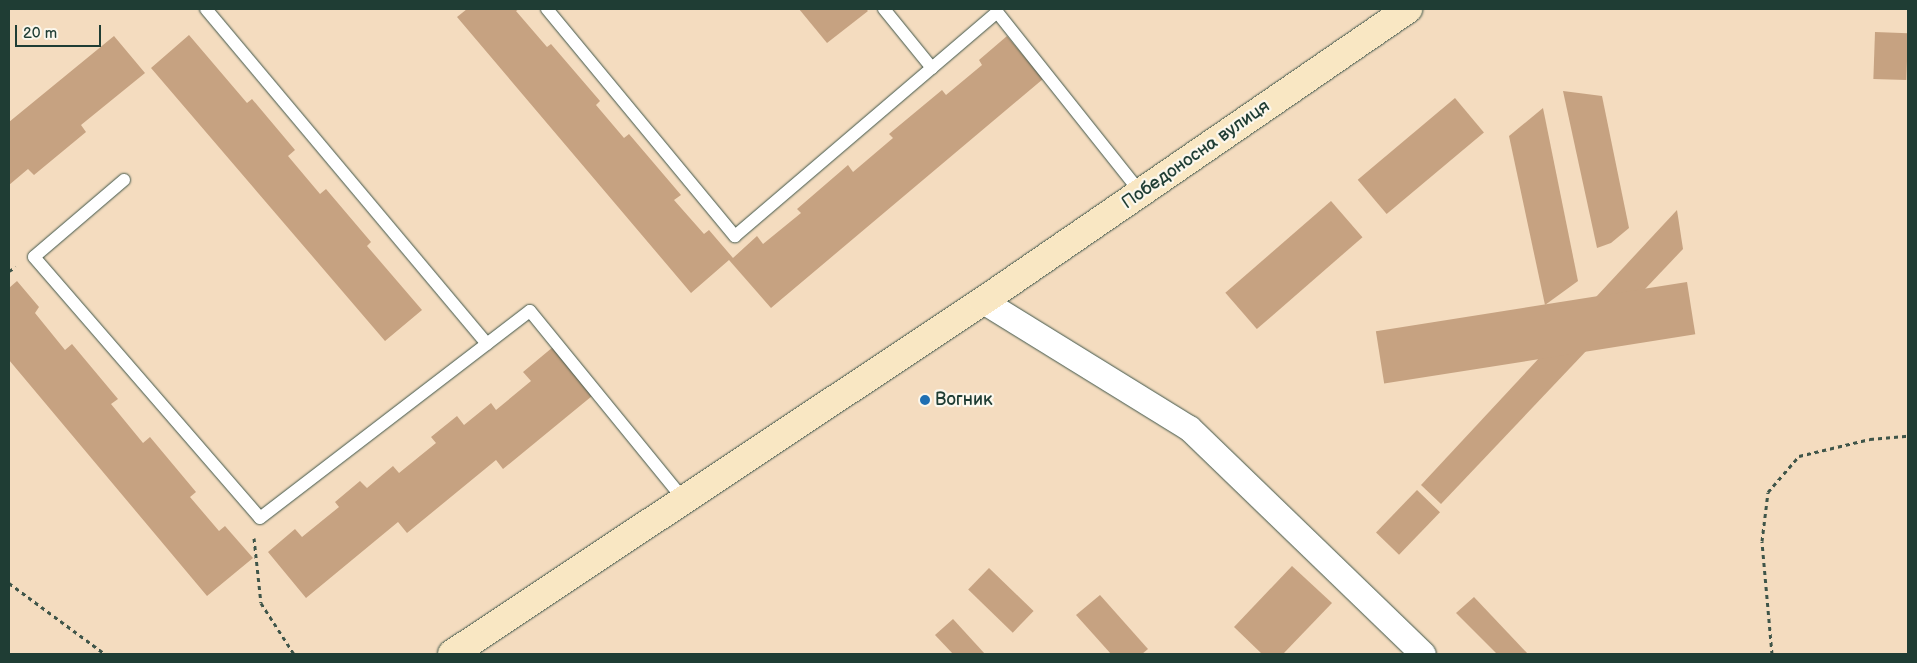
<!DOCTYPE html>
<meta charset="utf-8">
<style>
body{margin:0}
#map{position:relative;width:1917px;height:663px;overflow:hidden;background:#f4dcbf;font-family:"Balsamiq Sans",sans-serif}
div>[style]{position:absolute}
[style*='--x']{left:calc(var(--x)*1px);top:calc(var(--y)*1px);width:calc(var(--w)*1px);rotate:calc(var(--a)*1deg)}
.building>*{inset:0;background:#c6a281;transform-origin:0 0}
.path>*{height:3px;margin-top:-1.5px;transform-origin:0;background:repeating-linear-gradient(90deg,#3f5549 0 4px,transparent 0 8px)}
.roads{filter:drop-shadow(0 0 1px #3f5549) drop-shadow(0 0 1px #3f5549)}
.lane>*{height:12px;margin:-6px;padding:0 6px;transform-origin:6px;border-radius:6px;background:#fff}
.street>*{height:25px;margin:-12.5px;padding:0 12.5px;transform-origin:12.5px;border-radius:12.5px;background:#fff}
.secondary>*{height:28px;margin:-14px;padding:0 14px;transform-origin:14px;border-radius:14px;background:#f9e7c3}
.dots>*{width:14px;height:14px;translate:-50% -50%;box-sizing:border-box;border:2px solid #fbf7ec;border-radius:50%}
span{translate:-50% -50%;white-space:nowrap;text-align:center;line-height:1.15;-webkit-text-stroke:4.5px #fbf7ec;paint-order:stroke}
.street-label{font-size:18px;color:#1f3d34}
.poi-label{font-size:18px;color:#1f3d34}
.left{translate:0 -50%;text-align:left}
.frame{position:absolute;inset:0;border:10px solid #1f3d34;pointer-events:none}
.scale{position:absolute;left:15px;top:25px;width:86px;height:22px;box-sizing:border-box;border:2px solid #1f3d34;border-top:0;padding-left:6px;font-size:15px;line-height:18px;white-space:nowrap;color:#1f3d34;-webkit-text-stroke:4px #fbf7ec;paint-order:stroke}
</style>
<div id="map">
<div class="building">
<div style="clip-path:polygon(467px 9px,519px 9px,516px 11px,547px 47px,551px 44px,600px 101px,596px 105px,624px 138px,629px 134px,681px 195px,674px 200px,704px 234px,709px 230px,733px 258px,757px 236px,763px 244px,801px 213px,797px 209px,848px 165px,853px 172px,893px 138px,889px 134px,942px 90px,946px 95px,982px 65px,979px 60px,1007px 36px,1043px 79px,771px 308px,729px 260px,691px 293px,457px 17px)"></div>
<div style="clip-path:polygon(799px 9px,866px 9px,868px 11px,827px 43px)"></div>
<div style="left:1875px;top:32px;width:33px;height:47px;rotate:2deg"></div>
<div style="clip-path:polygon(189px 35px,247px 103px,252px 99px,295px 150px,288px 156px,320px 194px,326px 189px,371px 242px,367px 246px,422px 310px,385px 341px,151px 68px)"></div>
<div style="clip-path:polygon(114px 36px,145px 73px,81px 125px,86px 132px,34px 175px,28px 169px,9px 185px,9px 122px)"></div>
<div style="clip-path:polygon(1563px 91px,1602px 96px,1629px 228px,1611px 243px,1597px 248px)"></div>
<div style="left:1455px;top:98px;width:45px;height:127px;rotate:50deg"></div>
<div style="clip-path:polygon(1543px 108px,1578px 281px,1545px 305px,1509px 136px)"></div>
<div style="left:1331px;top:201px;width:48px;height:140px;rotate:49deg"></div>
<div style="clip-path:polygon(1677px 210px,1683px 249px,1441px 504px,1421px 485px)"></div>
<div style="clip-path:polygon(17px 281px,39px 307px,35px 313px,65px 350px,72px 344px,118px 399px,111px 404px,143px 443px,150px 437px,196px 492px,190px 497px,219px 531px,225px 526px,253px 558px,207px 596px,9px 360px,9px 288px)"></div>
<div style="left:1687px;top:282px;width:53px;height:315px;rotate:81deg"></div>
<div style="clip-path:polygon(553px 347px,592px 396px,503px 469px,496px 460px,407px 533px,398px 522px,306px 598px,268px 552px,295px 529px,302px 537px,339px 507px,335px 502px,360px 481px,367px 488px,393px 466px,399px 473px,436px 443px,431px 437px,457px 416px,464px 425px,491px 403px,496px 410px,531px 381px,523px 372px)"></div>
<div style="left:1417px;top:490px;width:32px;height:59px;rotate:44deg"></div>
<div style="clip-path:polygon(1292px 566px,1332px 603px,1283px 654px,1262px 654px,1234px 627px)"></div>
<div style="left:989px;top:568px;width:62px;height:30px;rotate:44deg"></div>
<div style="clip-path:polygon(1100px 595px,1148px 649px,1142px 654px,1111px 654px,1076px 615px)"></div>
<div style="clip-path:polygon(1474px 597px,1528px 654px,1497px 654px,1456px 613px)"></div>
<div style="clip-path:polygon(953px 619px,985px 654px,953px 654px,935px 635px)"></div>
</div>
<div class="path">
<div style="--x:9;--y:271;--w:8;--a:-30"></div>
<div style="--x:254;--y:538;--w:65;--a:83.9"></div>
<div style="--x:261;--y:603;--w:61;--a:57.1"></div>
<div style="--x:9;--y:583;--w:119;--a:36.5"></div>
<div style="--x:1772;--y:654;--w:113;--a:-95.1"></div>
<div style="--x:1762;--y:541;--w:49;--a:-83"></div>
<div style="--x:1768;--y:492;--w:48;--a:-49.3"></div>
<div style="--x:1799;--y:456;--w:73;--a:-13.5"></div>
<div style="--x:1870;--y:439;--w:38;--a:-5"></div>
</div>
<div class="roads">
<div class="lane">
<div style="--x:206;--y:9;--w:437;--a:50"></div>
<div style="--x:547;--y:9;--w:295;--a:50.4"></div>
<div style="--x:735;--y:236;--w:345;--a:-40.5"></div>
<div style="--x:997;--y:12;--w:231;--a:51.5"></div>
<div style="--x:884;--y:9;--w:76;--a:50.9"></div>
<div style="--x:124;--y:180;--w:118;--a:139.5"></div>
<div style="--x:34;--y:257;--w:345;--a:49.1"></div>
<div style="--x:260;--y:518;--w:340;--a:-37.5"></div>
<div style="--x:530;--y:311;--w:244;--a:50.8"></div>
</div>
<div class="street">
<div style="--x:983;--y:301;--w:242;--a:31.7"></div>
<div style="--x:1189;--y:428;--w:325;--a:44"></div>
</div>
<div class="secondary">
<div style="--x:452;--y:654;--w:638;--a:-33.62"></div>
<div style="--x:983;--y:301;--w:516;--a:-34.49"></div>
</div>
</div>
<div class="dots">
<div style="left:925px;top:400px;background:#1f6fb2"></div>
</div>
<div class="street-label">
<span style="left:1196px;top:155px;rotate:-35deg">Победоносна вулиця</span>
</div>
<div class="poi-label">
<span class="left" style="left:935px;top:400px">Вогник</span>
</div>
<div class="frame"></div>
<div class="scale">20 m</div>
</div>
